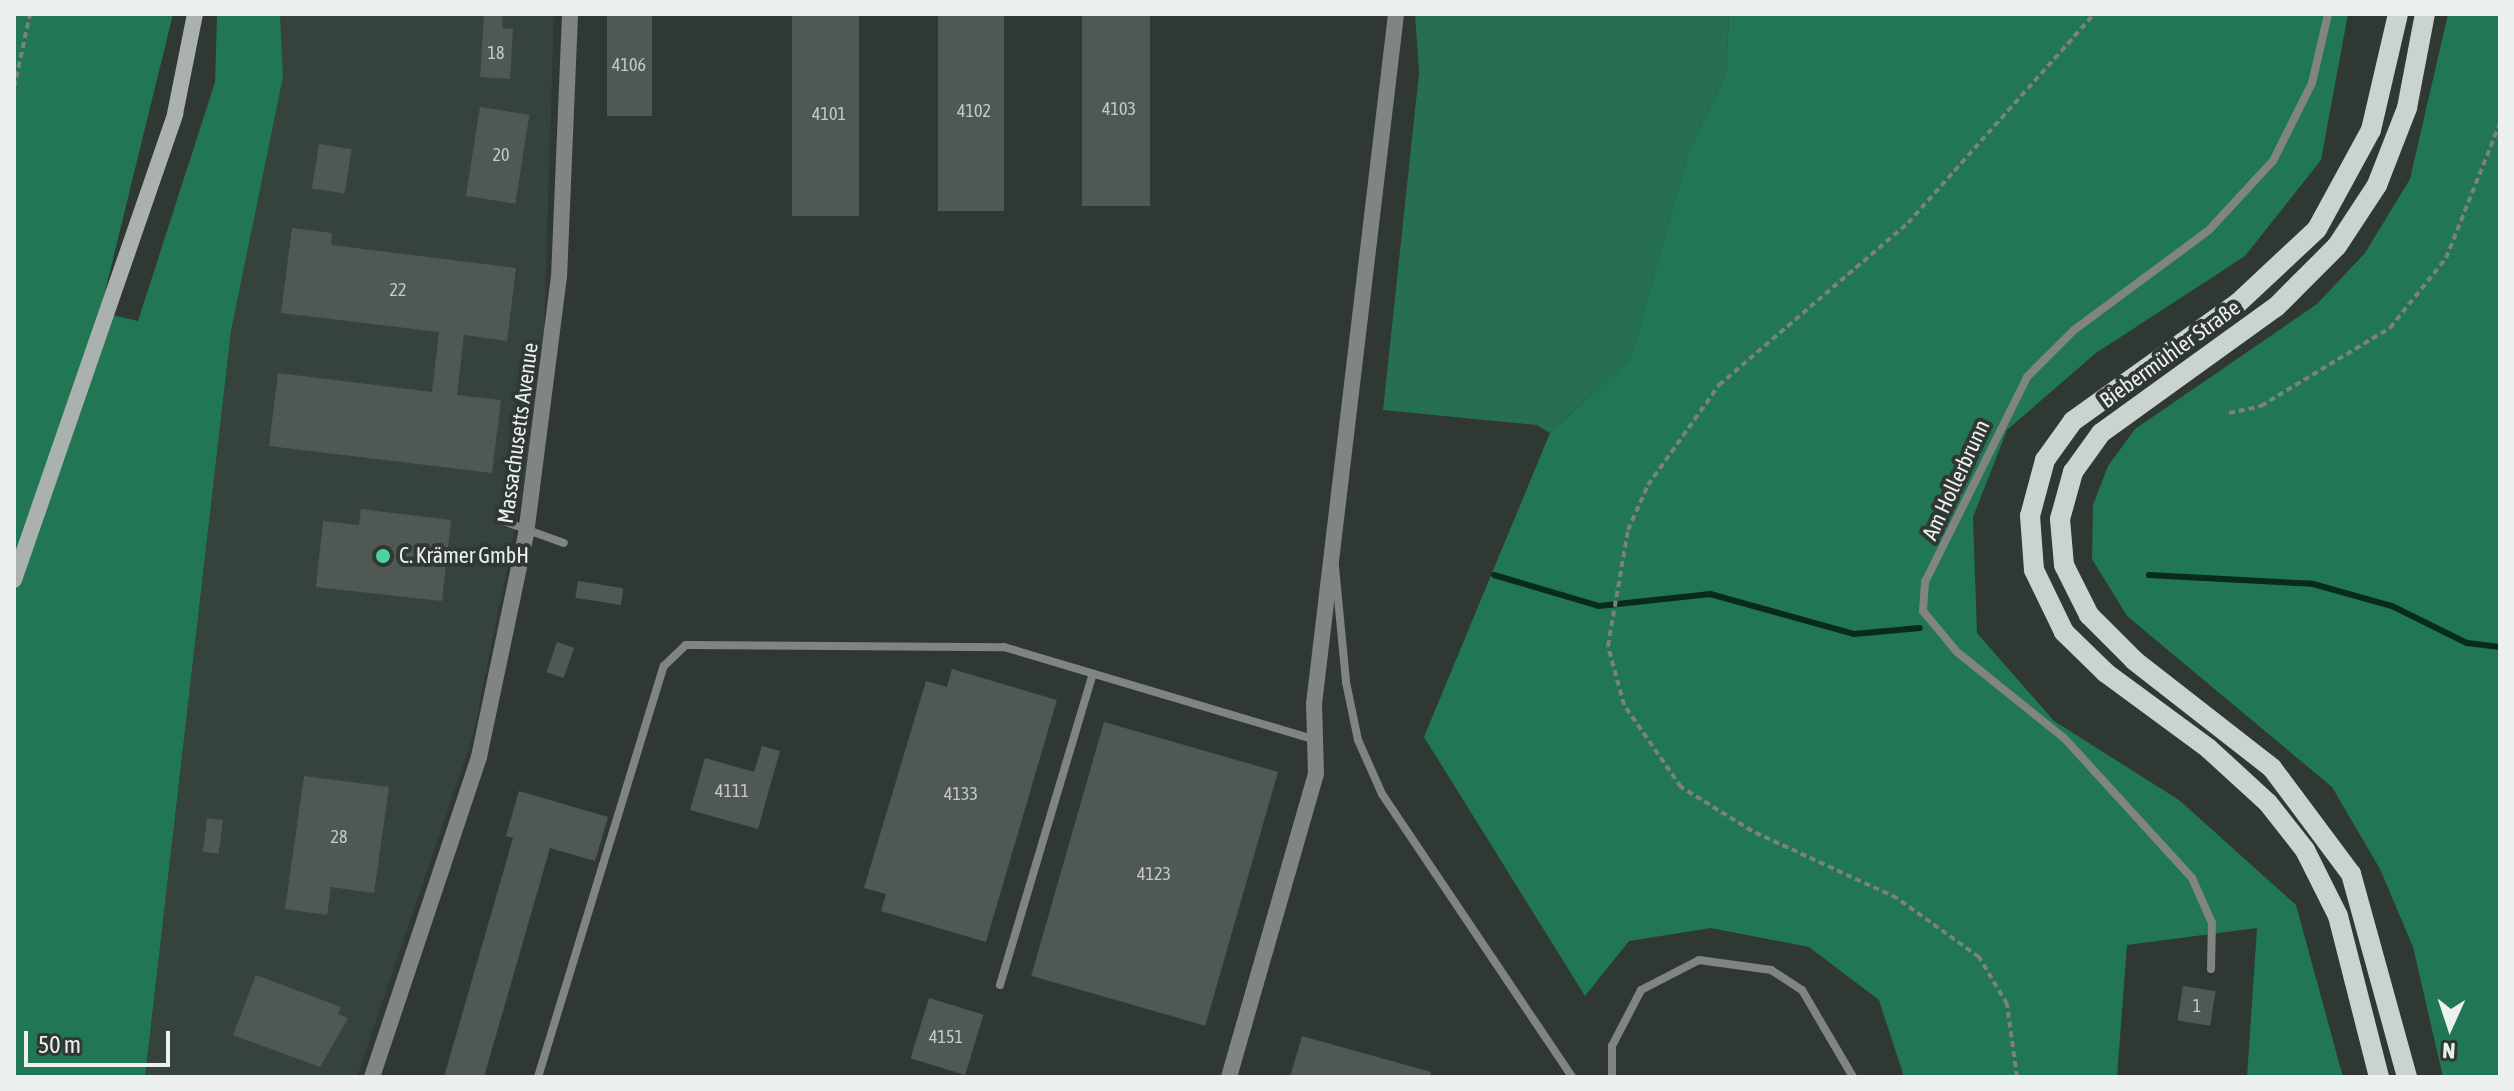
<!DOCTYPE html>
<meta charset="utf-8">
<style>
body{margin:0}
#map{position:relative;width:2514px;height:1091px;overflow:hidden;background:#303834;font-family:"Asap Condensed",sans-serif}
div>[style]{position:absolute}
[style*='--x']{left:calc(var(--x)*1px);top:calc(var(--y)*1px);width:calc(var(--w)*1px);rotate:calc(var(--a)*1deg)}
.built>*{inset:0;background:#35433c}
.green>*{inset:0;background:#266f50}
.forest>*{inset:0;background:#217654}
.stream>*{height:6px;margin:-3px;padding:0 3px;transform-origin:3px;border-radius:3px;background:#082b1c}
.building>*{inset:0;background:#505854;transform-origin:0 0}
.path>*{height:4px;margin-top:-2px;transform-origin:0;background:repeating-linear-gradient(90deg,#7b817e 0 6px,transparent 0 10px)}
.service>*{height:8px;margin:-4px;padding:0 4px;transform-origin:4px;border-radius:4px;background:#818582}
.minor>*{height:16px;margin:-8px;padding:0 8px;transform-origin:8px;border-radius:8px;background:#818582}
.secondary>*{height:16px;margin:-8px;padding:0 8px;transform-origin:8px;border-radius:8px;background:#abb1ae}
.primary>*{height:20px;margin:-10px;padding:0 10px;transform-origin:10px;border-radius:10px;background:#cbd3cf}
.dots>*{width:22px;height:22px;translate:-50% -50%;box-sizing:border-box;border:4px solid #303834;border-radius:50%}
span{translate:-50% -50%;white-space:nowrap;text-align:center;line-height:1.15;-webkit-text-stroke:8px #303834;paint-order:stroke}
.number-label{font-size:18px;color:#c5cac8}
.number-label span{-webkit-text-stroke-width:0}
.street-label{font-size:22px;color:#ecf0ee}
.poi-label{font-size:22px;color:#ecf0ee}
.left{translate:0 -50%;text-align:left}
.frame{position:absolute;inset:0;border:16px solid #ecf0ee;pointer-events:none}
.north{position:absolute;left:2410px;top:987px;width:80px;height:80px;-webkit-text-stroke:6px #303834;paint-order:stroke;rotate:183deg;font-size:22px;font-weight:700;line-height:32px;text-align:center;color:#ecf0ee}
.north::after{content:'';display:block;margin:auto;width:28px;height:36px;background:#ecf0ee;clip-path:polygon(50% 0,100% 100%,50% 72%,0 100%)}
.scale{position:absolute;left:24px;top:1031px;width:146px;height:36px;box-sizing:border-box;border:4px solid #ecf0ee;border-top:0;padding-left:10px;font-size:24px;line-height:28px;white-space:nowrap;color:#ecf0ee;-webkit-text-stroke:6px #303834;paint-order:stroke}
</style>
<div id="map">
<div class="built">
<div style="clip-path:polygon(280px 14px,554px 14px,544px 331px,526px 473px,473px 736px,357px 1077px,145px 1077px,231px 331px,283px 77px)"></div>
</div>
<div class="green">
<div style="clip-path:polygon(1415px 14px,1729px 14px,1726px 73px,1689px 150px,1631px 357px,1550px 433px,1537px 425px,1383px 410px,1419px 73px)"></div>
</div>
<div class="forest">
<div style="clip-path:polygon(14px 14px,173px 14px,100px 312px,138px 321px,215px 82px,217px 14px,280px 14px,283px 77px,231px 331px,145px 1077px,14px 1077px)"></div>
<div style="clip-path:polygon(1729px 14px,2348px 14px,2321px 160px,2245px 256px,2096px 353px,2007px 430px,1973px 517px,1977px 633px,2054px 721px,2179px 800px,2296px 905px,2343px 1077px,2247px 1077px,2257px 928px,2127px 945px,2117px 1077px,1904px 1077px,1879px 1000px,1809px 947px,1711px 928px,1629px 941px,1585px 996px,1424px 737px,1550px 433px,1631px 357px,1689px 150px,1726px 73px)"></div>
<div style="clip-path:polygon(2448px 14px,2500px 14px,2500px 1077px,2443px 1077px,2413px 947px,2380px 869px,2332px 787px,2127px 616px,2092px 559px,2093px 505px,2108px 466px,2135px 429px,2317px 304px,2365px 253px,2410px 179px)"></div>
</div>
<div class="stream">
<div style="--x:1494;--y:575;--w:109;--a:16.4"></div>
<div style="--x:1599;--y:606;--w:112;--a:-6.2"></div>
<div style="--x:1710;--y:594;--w:149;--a:15.5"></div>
<div style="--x:1854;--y:634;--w:66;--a:-5.2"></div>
<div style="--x:2149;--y:575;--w:164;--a:3.1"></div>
<div style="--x:2313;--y:584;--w:82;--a:15.6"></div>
<div style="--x:2392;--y:606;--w:84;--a:26.3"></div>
<div style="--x:2467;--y:643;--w:33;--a:7"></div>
</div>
<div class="building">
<div style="clip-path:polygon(484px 14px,503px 14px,502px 28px,513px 29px,510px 79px,480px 77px)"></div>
<div style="left:607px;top:14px;width:45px;height:102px"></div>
<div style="left:792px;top:14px;width:67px;height:202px"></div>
<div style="left:938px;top:14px;width:66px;height:197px"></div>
<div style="left:1082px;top:14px;width:68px;height:192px"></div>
<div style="left:480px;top:107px;width:50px;height:90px;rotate:9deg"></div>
<div style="left:319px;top:144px;width:33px;height:45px;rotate:9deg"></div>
<div style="clip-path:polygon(292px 228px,332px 233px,331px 245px,516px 268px,507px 341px,464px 335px,457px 395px,501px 400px,492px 473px,269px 446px,278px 373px,432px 392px,439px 332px,281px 313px)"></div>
<div style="clip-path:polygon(361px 509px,451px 520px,442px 601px,316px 587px,323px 521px,359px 525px)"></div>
<div style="left:578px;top:581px;width:46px;height:17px;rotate:9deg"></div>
<div style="left:557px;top:642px;width:18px;height:32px;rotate:19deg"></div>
<div style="clip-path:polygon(952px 669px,1057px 700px,986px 942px,881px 911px,886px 894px,864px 888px,926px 681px,947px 687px)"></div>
<div style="left:1104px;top:722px;width:181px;height:264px;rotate:16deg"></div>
<div style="clip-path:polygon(762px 746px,780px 751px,758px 829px,690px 810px,705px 758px,754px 772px)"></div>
<div style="clip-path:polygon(304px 776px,389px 787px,374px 893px,331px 887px,327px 915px,285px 909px)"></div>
<div style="clip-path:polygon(519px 791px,608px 817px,595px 861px,550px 848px,484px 1077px,444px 1077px,513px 838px,506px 836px)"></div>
<div style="left:207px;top:818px;width:16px;height:34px;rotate:7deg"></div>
<div style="clip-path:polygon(256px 975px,341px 1007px,338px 1014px,348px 1018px,320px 1067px,233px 1035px)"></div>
<div style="left:2183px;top:986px;width:33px;height:35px;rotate:9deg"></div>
<div style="left:929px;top:998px;width:57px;height:63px;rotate:17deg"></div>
<div style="clip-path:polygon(1302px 1036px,1431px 1072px,1430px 1077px,1290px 1077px)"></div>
</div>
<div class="path">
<div style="--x:14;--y:87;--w:75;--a:-77.6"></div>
<div style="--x:2229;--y:413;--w:33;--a:-12"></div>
<div style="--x:2261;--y:406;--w:151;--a:-31.2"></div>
<div style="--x:2390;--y:328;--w:90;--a:-51.3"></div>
<div style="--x:2446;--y:258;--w:145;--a:-68.2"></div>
<div style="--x:2017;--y:1077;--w:74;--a:-97.8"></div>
<div style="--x:2007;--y:1004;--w:55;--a:-120.8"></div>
<div style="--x:1979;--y:957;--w:101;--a:-144.3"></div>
<div style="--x:1897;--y:898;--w:160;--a:-155.2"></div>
<div style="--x:1752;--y:831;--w:84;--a:-148.2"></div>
<div style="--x:1681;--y:787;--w:100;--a:-124.8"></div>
<div style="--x:1624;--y:705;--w:61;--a:-105.2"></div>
<div style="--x:1608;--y:646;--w:118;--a:-80.2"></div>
<div style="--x:1628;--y:530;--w:49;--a:-66"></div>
<div style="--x:1648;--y:485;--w:123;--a:-54.6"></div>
<div style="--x:1719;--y:385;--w:249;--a:-40.6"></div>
<div style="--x:1908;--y:223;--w:280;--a:-48.3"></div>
</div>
<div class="service">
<div style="--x:498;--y:519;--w:70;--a:20"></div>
<div style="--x:1335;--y:567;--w:116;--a:84.5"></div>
<div style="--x:1346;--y:682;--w:59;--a:78.3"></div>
<div style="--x:1358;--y:740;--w:59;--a:66"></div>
<div style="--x:1382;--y:794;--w:341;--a:56.1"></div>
<div style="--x:2211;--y:969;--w:46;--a:-88.8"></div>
<div style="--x:2212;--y:923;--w:49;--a:-114"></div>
<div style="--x:2192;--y:878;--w:190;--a:-132.4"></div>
<div style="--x:2064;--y:738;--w:137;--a:-141.2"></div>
<div style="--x:1957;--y:652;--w:53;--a:-129.7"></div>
<div style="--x:1923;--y:611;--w:29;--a:-86"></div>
<div style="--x:1925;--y:582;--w:229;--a:-63.5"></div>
<div style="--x:2027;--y:377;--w:66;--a:-45"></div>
<div style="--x:2074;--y:330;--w:168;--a:-36.5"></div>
<div style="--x:2209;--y:230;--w:94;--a:-47.2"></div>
<div style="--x:2273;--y:161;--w:87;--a:-63.4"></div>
<div style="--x:2312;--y:83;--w:71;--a:-76.9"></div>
<div style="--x:1000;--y:985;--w:325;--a:-73.4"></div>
<div style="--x:538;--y:1077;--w:430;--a:-73"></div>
<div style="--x:664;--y:666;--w:30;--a:-44"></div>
<div style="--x:686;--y:645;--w:318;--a:0.4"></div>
<div style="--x:1004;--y:647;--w:326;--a:16.6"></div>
<div style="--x:1612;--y:1077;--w:31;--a:-90"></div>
<div style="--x:1612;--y:1046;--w:63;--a:-62.6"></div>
<div style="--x:1641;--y:990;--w:65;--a:-27.3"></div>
<div style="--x:1699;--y:960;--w:73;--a:7.9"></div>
<div style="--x:1771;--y:970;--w:37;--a:33"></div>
<div style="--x:1802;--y:990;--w:101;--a:59.6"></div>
</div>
<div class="minor">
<div style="--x:372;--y:1077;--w:337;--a:-71.5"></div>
<div style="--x:479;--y:757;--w:228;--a:-78.1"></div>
<div style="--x:526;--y:534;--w:258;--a:-82.7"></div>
<div style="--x:559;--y:278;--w:264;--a:-87.6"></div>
<div style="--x:1229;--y:1077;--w:315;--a:-74"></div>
<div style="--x:1316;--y:774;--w:70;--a:-91.6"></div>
<div style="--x:1314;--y:704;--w:695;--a:-83.22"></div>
</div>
<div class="secondary">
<div style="--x:14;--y:580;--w:493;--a:-70.9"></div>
<div style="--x:175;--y:114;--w:102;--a:-78.7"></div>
</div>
<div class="primary">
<div style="--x:2379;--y:1077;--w:166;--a:-104.3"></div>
<div style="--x:2338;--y:916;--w:74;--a:-116.6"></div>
<div style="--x:2305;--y:850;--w:60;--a:-128.2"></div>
<div style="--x:2268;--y:803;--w:81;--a:-137.5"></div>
<div style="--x:2208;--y:748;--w:127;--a:-143.7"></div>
<div style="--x:2106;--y:673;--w:59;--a:-135.7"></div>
<div style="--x:2064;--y:632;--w:69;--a:-115.8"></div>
<div style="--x:2034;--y:570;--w:54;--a:-94.2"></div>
<div style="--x:2030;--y:516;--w:58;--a:-75"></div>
<div style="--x:2045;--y:460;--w:48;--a:-54.3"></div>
<div style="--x:2073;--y:421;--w:203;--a:-35.6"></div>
<div style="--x:2238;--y:303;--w:108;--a:-43.1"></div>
<div style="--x:2317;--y:229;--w:113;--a:-61.4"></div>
<div style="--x:2371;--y:130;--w:119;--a:-76.9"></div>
<div style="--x:2407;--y:1077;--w:211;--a:-105.4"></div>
<div style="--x:2351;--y:874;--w:132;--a:-126.7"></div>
<div style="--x:2272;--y:768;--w:175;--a:-142"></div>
<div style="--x:2134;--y:660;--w:64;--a:-135"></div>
<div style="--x:2089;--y:615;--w:56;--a:-116.6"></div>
<div style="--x:2064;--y:565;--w:46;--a:-95"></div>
<div style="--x:2060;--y:519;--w:49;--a:-74.5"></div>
<div style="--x:2073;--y:472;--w:48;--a:-54.3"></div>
<div style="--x:2101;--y:433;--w:216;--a:-35.8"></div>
<div style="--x:2276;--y:307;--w:86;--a:-45"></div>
<div style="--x:2337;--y:246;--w:73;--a:-56.7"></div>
<div style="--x:2377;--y:185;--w:83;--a:-68.7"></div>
<div style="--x:2407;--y:108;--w:96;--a:-79.2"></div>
</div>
<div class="dots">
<div style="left:383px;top:556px;background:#4bd49b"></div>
</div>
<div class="number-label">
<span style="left:496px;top:53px">18</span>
<span style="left:629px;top:65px">4106</span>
<span style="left:1119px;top:109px">4103</span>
<span style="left:974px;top:111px">4102</span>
<span style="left:829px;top:114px">4101</span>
<span style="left:501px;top:155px">20</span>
<span style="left:398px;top:290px">22</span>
<span style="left:732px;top:791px">4111</span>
<span style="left:961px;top:794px">4133</span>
<span style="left:339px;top:837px">28</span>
<span style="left:1154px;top:874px">4123</span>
<span style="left:2197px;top:1006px">1</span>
<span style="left:946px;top:1037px">4151</span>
</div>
<div class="street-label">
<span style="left:2170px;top:354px;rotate:-36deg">Biebermühler Straße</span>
<span style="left:518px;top:433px;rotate:-82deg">Massachusetts Avenue</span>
<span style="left:1956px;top:480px;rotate:-65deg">Am Hollerbrunn</span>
</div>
<div class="poi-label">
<span class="left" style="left:399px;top:556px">C. Krämer GmbH</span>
</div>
<div class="frame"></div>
<div class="north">N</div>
<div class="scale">50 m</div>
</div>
